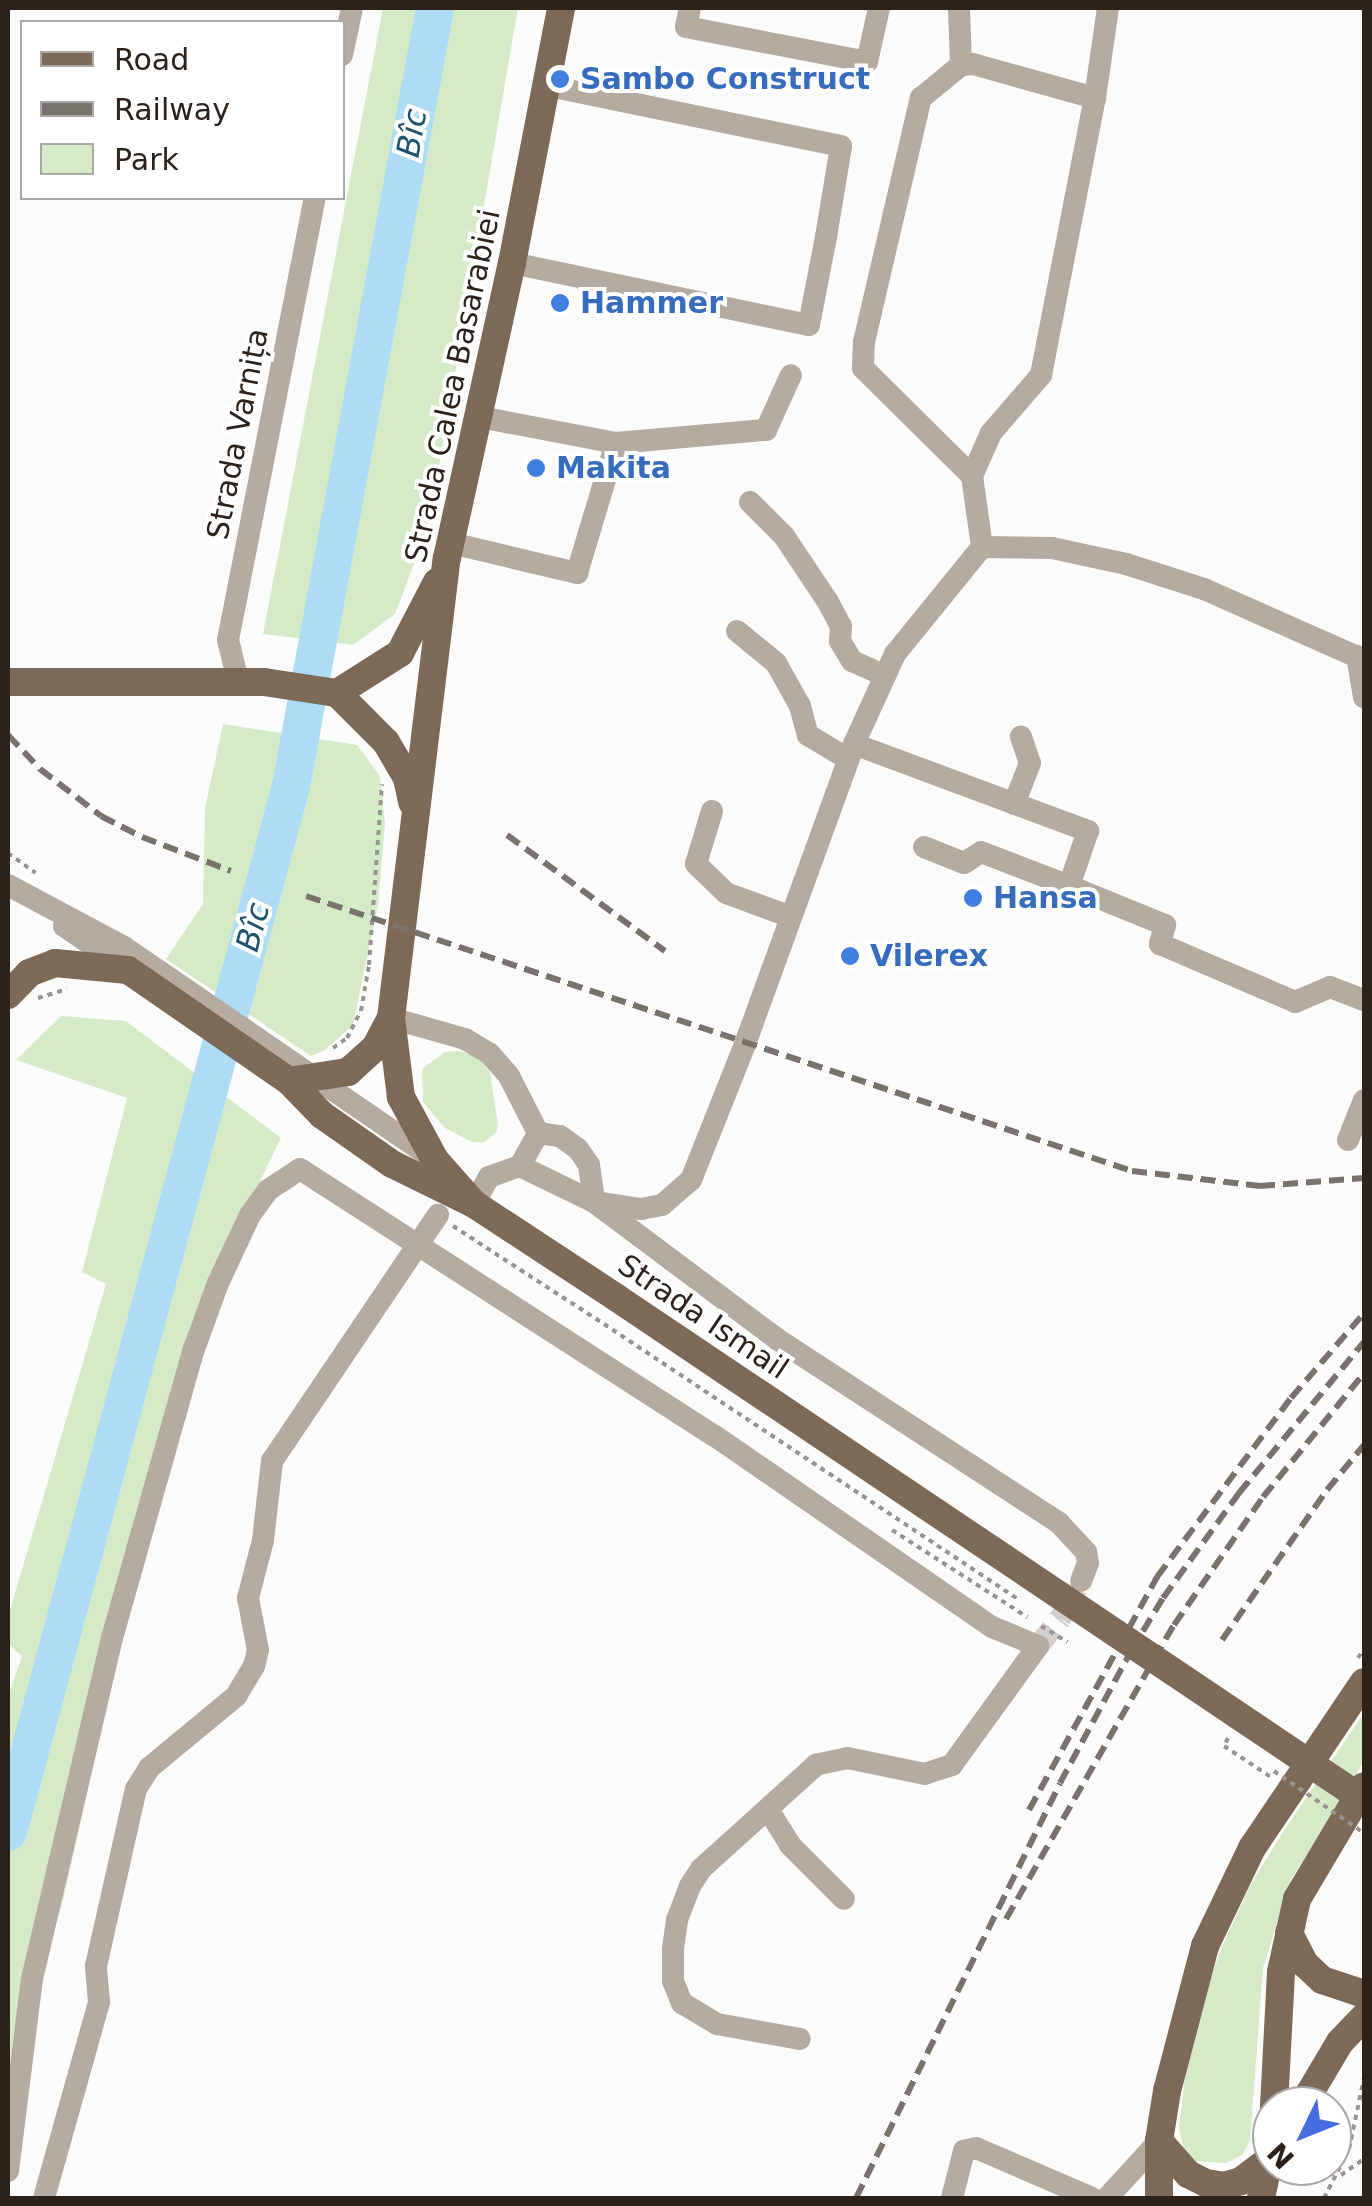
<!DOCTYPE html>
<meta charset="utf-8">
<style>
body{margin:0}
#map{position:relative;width:1372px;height:2206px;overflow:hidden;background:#fbfbfb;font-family:"DejaVu Sans",sans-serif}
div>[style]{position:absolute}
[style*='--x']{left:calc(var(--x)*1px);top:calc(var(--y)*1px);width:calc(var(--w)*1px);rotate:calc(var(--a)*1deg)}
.green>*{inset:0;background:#d5ebc8}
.river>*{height:38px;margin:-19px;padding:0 19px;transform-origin:19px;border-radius:19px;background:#aedcf7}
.minor-tunnel>*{height:22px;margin-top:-11px;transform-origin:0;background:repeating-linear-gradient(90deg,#d2d0ce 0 22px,transparent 0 33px)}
.path>*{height:4px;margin-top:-2px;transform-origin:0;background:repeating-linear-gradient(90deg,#999490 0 5px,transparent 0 10px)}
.minor>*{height:22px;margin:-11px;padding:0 11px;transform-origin:11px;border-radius:11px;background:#b6aba1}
.major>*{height:28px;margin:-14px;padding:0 14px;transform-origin:14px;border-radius:14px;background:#7c6958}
.rail>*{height:6px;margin-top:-3px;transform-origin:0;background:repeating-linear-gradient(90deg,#79736e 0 15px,transparent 0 23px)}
.path-bridge>*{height:4px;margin-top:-2px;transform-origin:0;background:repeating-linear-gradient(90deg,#999490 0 5px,transparent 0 10px)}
.major-bridge>*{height:28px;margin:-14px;padding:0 14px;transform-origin:14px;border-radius:14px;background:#7c6958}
.dots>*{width:28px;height:28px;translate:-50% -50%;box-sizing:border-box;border:5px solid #fff;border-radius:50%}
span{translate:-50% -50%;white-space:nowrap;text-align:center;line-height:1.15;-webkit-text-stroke:8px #fff;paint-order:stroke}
.shop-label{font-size:30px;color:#366cbe;font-weight:700}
.left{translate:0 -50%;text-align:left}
.street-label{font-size:30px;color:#2d221b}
.water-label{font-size:32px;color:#1d536f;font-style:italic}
.frame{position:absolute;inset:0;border:10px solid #2d221b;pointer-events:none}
.legend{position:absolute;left:20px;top:20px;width:325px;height:180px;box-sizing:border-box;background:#fff;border:2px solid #aba7a4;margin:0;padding:12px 18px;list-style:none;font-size:30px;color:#2d221b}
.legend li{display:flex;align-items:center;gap:20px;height:50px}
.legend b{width:50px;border:2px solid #aba7a4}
.north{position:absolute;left:1252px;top:2086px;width:100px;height:100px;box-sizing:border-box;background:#fff;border:2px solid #aba7a4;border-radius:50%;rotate:227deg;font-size:28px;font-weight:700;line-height:40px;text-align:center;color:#2d221b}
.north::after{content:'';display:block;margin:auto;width:35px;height:45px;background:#466ddf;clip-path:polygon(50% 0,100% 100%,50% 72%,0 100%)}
</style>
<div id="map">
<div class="green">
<div style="clip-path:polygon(383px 8px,518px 8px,429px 524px,395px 614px,353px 645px,263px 634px)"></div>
<div style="clip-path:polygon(223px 724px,357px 745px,380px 776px,385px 823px,378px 905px,353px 1025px,325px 1050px,311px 1056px,166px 959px,203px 904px,205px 808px)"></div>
<div style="clip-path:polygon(61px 1016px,126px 1021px,281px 1138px,193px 1319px,62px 1905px,8px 2073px,8px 1697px,22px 1656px,8px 1644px,8px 1617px,106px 1284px,82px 1272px,127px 1098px,16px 1060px)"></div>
<div style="clip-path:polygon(459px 1051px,481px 1058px,490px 1072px,498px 1125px,496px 1133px,483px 1143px,472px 1142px,445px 1128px,423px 1102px,422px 1069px,445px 1052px)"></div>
<div style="clip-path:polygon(1364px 1713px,1364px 1761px,1291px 1880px,1263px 1968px,1250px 2141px,1242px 2155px,1226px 2163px,1195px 2161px,1183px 2147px,1179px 2129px,1186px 2068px,1197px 2016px,1221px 1949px,1251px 1884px,1283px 1832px)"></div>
</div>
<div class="river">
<div style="--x:8;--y:1832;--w:1084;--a:-74.86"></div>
<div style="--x:291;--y:786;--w:791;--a:-79.51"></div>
</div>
<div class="minor-tunnel">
<div style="--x:1038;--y:1646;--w:35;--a:-51"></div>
<div style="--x:1060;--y:1619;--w:35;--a:-61"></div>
</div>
<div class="path">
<div style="--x:8;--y:853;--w:34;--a:36"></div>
<div style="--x:38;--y:998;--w:30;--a:-17"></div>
<div style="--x:333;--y:1048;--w:17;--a:-36"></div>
<div style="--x:347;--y:1038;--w:30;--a:-63"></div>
<div style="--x:361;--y:1011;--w:47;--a:-80.1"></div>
<div style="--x:369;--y:965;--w:181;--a:-85.9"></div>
<div style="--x:453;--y:1226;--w:180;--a:33"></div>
<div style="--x:892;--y:1530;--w:161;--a:32.8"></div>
<div style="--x:1358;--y:1658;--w:11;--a:-56"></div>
<div style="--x:1228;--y:1738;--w:9;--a:117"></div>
<div style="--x:1224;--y:1746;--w:56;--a:33.4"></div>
<div style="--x:1341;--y:2175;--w:28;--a:-35"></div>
<div style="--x:1324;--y:2198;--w:55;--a:-63"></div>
<div style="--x:1349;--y:2149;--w:73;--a:-78.1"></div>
</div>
<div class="minor">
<div style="--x:690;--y:8;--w:19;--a:102"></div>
<div style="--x:686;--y:27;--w:184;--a:10.9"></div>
<div style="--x:867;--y:62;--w:55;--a:-77.5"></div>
<div style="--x:959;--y:8;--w:57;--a:88"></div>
<div style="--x:342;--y:55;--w:48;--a:-78"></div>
<div style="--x:512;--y:263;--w:303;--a:11.8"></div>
<div style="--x:809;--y:325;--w:90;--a:-79.1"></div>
<div style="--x:826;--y:237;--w:92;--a:-80.6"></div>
<div style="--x:841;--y:146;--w:302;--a:-168.4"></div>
<div style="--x:616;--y:443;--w:151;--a:-5"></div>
<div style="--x:766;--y:430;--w:60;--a:-65.6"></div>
<div style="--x:972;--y:476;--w:153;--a:-135.3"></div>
<div style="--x:863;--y:368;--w:26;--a:-88"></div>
<div style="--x:864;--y:342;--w:251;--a:-76.9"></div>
<div style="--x:921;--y:98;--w:52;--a:-39.5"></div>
<div style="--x:961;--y:65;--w:12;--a:-5"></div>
<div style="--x:973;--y:64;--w:127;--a:15.6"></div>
<div style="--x:750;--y:502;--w:48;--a:45"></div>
<div style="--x:784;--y:536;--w:79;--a:56.3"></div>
<div style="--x:828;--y:602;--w:27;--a:62"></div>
<div style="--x:841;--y:626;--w:15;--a:94"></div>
<div style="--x:840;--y:641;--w:23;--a:59"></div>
<div style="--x:852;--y:661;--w:36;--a:24"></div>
<div style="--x:451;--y:543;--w:130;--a:13.4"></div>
<div style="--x:577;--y:573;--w:136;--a:-73.3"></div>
<div style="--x:616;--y:443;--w:138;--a:-169.2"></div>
<div style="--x:982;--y:547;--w:72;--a:-98"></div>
<div style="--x:972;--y:476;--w:47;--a:-66.2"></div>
<div style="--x:991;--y:433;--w:77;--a:-49.2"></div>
<div style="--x:1041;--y:375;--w:282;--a:-79"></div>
<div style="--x:1095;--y:98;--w:91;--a:-81.8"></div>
<div style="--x:737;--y:631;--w:50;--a:39.4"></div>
<div style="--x:776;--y:663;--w:49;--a:60.8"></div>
<div style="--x:800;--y:706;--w:30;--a:75"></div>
<div style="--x:808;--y:735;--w:47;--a:31"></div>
<div style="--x:1357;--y:656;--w:42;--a:80.3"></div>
<div style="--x:238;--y:681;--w:42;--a:-103.7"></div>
<div style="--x:228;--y:640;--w:450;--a:-78.9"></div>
<div style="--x:854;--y:744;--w:250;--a:20.4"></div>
<div style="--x:1088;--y:831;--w:58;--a:109.1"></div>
<div style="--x:1069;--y:886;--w:104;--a:22.1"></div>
<div style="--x:1165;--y:925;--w:20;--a:105"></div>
<div style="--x:1160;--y:944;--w:147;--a:23.2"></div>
<div style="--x:1295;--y:1002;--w:38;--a:-23"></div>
<div style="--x:1330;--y:987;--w:36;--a:21"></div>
<div style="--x:1014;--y:804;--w:44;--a:-68.7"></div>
<div style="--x:1030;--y:763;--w:28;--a:-109"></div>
<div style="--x:712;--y:811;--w:55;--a:106.8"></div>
<div style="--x:696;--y:864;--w:42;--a:44"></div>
<div style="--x:726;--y:893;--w:69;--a:20.3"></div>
<div style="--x:924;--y:847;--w:43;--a:21.8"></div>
<div style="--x:964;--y:863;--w:20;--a:-33"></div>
<div style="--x:981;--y:852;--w:94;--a:21.1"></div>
<div style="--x:8;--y:885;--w:132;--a:28.1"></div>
<div style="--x:124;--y:947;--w:373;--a:34.4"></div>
<div style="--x:64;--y:926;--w:78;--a:34.5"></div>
<div style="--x:391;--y:1018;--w:77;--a:15.8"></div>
<div style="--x:465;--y:1039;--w:29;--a:31"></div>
<div style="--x:490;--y:1054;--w:29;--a:49"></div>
<div style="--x:509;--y:1076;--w:64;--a:63"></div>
<div style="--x:1348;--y:1140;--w:43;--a:-68.2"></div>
<div style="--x:520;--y:1166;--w:38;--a:-61"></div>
<div style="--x:538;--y:1133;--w:22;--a:8"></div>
<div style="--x:560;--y:1136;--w:22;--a:36"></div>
<div style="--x:578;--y:1149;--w:19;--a:55"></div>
<div style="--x:589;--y:1165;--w:37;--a:82"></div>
<div style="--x:594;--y:1202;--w:48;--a:8.5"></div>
<div style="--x:641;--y:1209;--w:21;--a:-11"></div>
<div style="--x:662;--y:1205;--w:38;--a:-41"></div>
<div style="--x:691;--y:1180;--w:146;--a:-68.3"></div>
<div style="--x:745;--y:1044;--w:319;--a:-70"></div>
<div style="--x:854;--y:744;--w:99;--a:-65.5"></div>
<div style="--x:895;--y:654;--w:138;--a:-50.9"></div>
<div style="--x:982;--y:547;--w:70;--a:0.8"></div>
<div style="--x:1052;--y:548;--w:76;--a:12.2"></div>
<div style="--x:1126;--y:564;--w:82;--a:17.8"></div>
<div style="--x:1204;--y:589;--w:175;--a:23.9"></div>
<div style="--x:474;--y:1204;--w:31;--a:-61"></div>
<div style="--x:489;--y:1177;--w:33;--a:-20"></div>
<div style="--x:520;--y:1166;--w:82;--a:25.9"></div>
<div style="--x:594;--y:1202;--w:229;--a:36.8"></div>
<div style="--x:777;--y:1339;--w:337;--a:33.1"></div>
<div style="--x:1059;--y:1523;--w:40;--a:47"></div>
<div style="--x:1086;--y:1552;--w:11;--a:80"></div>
<div style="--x:1088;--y:1563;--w:19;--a:111"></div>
<div style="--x:769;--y:1811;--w:40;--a:58"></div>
<div style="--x:790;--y:1845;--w:76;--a:45"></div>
<div style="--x:8;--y:2171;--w:193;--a:-82.9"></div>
<div style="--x:32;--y:1979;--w:350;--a:-76.8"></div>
<div style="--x:112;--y:1638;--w:300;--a:-74.2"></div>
<div style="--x:194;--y:1349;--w:70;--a:-70"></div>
<div style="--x:218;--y:1283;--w:75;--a:-64.8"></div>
<div style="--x:250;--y:1215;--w:31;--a:-54"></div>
<div style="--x:268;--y:1190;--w:38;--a:-33"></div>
<div style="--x:300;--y:1169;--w:493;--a:32.8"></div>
<div style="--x:715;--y:1436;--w:336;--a:34.6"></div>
<div style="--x:992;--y:1627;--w:50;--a:22.4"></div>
<div style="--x:1038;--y:1646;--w:147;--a:125.9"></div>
<div style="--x:952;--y:1765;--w:28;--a:162"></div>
<div style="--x:925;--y:1774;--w:79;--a:-168.3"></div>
<div style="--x:848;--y:1758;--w:33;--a:168"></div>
<div style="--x:816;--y:1765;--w:155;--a:137.9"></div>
<div style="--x:701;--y:1869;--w:20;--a:123"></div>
<div style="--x:690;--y:1886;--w:36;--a:111"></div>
<div style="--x:677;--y:1920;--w:30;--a:98"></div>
<div style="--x:673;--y:1950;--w:31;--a:90"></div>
<div style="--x:673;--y:1981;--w:24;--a:68"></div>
<div style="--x:682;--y:2003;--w:41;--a:31"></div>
<div style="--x:717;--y:2024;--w:84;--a:10.2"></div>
<div style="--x:44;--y:2198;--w:204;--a:-74.3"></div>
<div style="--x:99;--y:2002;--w:36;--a:-95"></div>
<div style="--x:96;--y:1966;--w:181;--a:-77.3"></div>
<div style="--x:136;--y:1789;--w:25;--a:-58"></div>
<div style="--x:149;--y:1768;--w:113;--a:-39.6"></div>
<div style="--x:236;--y:1696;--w:35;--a:-59"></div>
<div style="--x:254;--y:1666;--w:16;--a:-76"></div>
<div style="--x:258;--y:1650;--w:53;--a:-100.9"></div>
<div style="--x:248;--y:1598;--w:60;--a:-75.5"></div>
<div style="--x:263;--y:1540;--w:80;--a:-83.5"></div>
<div style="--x:272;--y:1461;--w:297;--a:-56"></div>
<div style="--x:952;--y:2198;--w:49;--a:-75.7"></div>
<div style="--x:964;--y:2151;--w:12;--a:-14"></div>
<div style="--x:976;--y:2148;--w:126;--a:23.3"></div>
<div style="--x:1107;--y:2198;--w:77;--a:-47.6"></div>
</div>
<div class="major">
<div style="--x:8;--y:682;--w:256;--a:0"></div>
<div style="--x:264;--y:682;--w:74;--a:8.6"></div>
<div style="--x:337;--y:693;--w:69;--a:45"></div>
<div style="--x:386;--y:742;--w:42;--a:59.7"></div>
<div style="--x:407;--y:778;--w:25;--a:78"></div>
<div style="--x:337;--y:693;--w:75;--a:-32.4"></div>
<div style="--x:400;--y:653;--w:80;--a:-62.5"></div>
<div style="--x:8;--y:995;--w:30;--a:-46"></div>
<div style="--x:29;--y:973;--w:28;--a:-21"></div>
<div style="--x:55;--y:963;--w:73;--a:5.5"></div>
<div style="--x:128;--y:970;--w:196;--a:34.6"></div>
<div style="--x:289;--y:1081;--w:47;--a:45.9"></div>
<div style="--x:322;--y:1115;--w:85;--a:35"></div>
<div style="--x:392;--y:1164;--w:91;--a:26"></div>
<div style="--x:474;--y:1204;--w:171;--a:33.3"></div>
<div style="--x:289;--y:1081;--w:60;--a:-8.7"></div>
<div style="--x:348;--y:1072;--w:36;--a:-42"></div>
<div style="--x:375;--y:1048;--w:34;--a:-62"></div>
<div style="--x:474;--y:1204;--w:59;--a:-131.6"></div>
<div style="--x:435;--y:1160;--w:72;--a:-118.4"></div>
<div style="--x:401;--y:1097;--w:80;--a:-97.2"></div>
<div style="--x:391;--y:1018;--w:463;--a:-83.1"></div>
<div style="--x:447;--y:558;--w:302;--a:-77.6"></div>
<div style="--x:512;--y:263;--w:260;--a:-79.1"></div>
<div style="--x:1289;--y:1933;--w:35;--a:63"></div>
<div style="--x:1305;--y:1964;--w:23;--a:43"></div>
<div style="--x:1322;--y:1980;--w:44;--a:18.4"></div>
<div style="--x:1274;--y:2106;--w:134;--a:-87"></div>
<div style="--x:1281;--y:1972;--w:75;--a:-77.6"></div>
<div style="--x:1297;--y:1899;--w:131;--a:-59.3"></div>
<div style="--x:1302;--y:2106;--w:74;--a:-59.3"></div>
<div style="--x:1340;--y:2042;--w:35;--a:-46"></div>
<div style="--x:1159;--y:2141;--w:44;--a:48.7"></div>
<div style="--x:1188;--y:2174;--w:20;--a:27"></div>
<div style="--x:1206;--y:2183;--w:18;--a:9"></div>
<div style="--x:1224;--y:2186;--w:18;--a:-16"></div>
<div style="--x:1241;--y:2181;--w:39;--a:-37"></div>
<div style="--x:1159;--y:2198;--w:57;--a:-90"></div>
<div style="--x:1159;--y:2141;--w:51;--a:-80.9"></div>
<div style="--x:1167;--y:2091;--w:150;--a:-75.3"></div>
<div style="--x:1205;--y:1946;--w:109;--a:-64.4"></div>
<div style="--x:1252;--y:1848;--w:200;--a:-56"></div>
<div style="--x:1261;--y:2198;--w:48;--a:-78"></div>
</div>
<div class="rail">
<div style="--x:8;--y:735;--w:47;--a:46.7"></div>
<div style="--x:40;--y:769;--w:77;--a:37.6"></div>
<div style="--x:101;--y:816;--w:46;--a:27.1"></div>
<div style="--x:142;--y:837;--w:95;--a:20.9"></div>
<div style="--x:507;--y:835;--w:196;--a:36.3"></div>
<div style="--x:306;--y:896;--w:871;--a:18.41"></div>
<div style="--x:1132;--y:1171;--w:129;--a:6.7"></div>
<div style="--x:1260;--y:1186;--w:104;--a:-4.4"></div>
<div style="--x:1222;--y:1640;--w:183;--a:-55"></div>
<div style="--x:1327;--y:1490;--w:58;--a:-50.6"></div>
<div style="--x:1029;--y:1810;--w:266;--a:-61.2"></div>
<div style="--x:1157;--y:1577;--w:224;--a:-53.2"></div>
<div style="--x:1291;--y:1398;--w:112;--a:-49.3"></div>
<div style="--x:1006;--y:1919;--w:339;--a:-60.3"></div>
<div style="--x:1174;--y:1625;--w:156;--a:-55.2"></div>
<div style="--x:1263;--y:1497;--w:160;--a:-50.8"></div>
<div style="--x:856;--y:2198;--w:462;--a:-63.8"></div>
<div style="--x:1060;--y:1783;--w:150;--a:-61.7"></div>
<div style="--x:1131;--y:1651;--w:62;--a:-58.9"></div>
<div style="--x:1163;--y:1598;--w:130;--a:-54.1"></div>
<div style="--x:1239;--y:1493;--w:196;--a:-50.4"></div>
</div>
<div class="path-bridge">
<div style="--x:604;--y:1324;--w:496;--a:33.6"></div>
<div style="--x:1041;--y:1626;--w:31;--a:31"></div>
<div style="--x:1274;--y:1771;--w:109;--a:34.6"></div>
</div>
<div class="major-bridge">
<div style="--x:617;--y:1298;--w:900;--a:33.9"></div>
</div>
<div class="dots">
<div style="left:560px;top:79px;background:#3f7fe0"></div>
<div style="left:560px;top:303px;background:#3f7fe0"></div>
<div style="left:536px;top:468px;background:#3f7fe0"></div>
<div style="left:973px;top:898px;background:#3f7fe0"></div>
<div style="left:850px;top:956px;background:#3f7fe0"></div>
</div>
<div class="shop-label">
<span class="left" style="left:580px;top:79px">Sambo Construct</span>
<span class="left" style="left:580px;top:303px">Hammer</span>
<span class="left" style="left:556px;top:468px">Makita</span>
<span class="left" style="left:993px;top:898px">Hansa</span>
<span class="left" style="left:870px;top:956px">Vilerex</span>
</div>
<div class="street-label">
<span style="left:453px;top:386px;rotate:-78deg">Strada Calea Basarabiei</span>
<span style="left:238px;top:434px;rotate:-79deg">Strada Varnița</span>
<span style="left:703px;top:1317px;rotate:34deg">Strada Ismail</span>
</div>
<div class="water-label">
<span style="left:412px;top:133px;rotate:-80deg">Bîc</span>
<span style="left:253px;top:927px;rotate:-75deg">Bîc</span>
</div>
<div class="frame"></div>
<ul class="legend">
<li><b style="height:12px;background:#7c6958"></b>Road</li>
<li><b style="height:12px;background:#79736e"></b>Railway</li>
<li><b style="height:28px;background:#d5ebc8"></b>Park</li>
</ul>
<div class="north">N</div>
</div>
